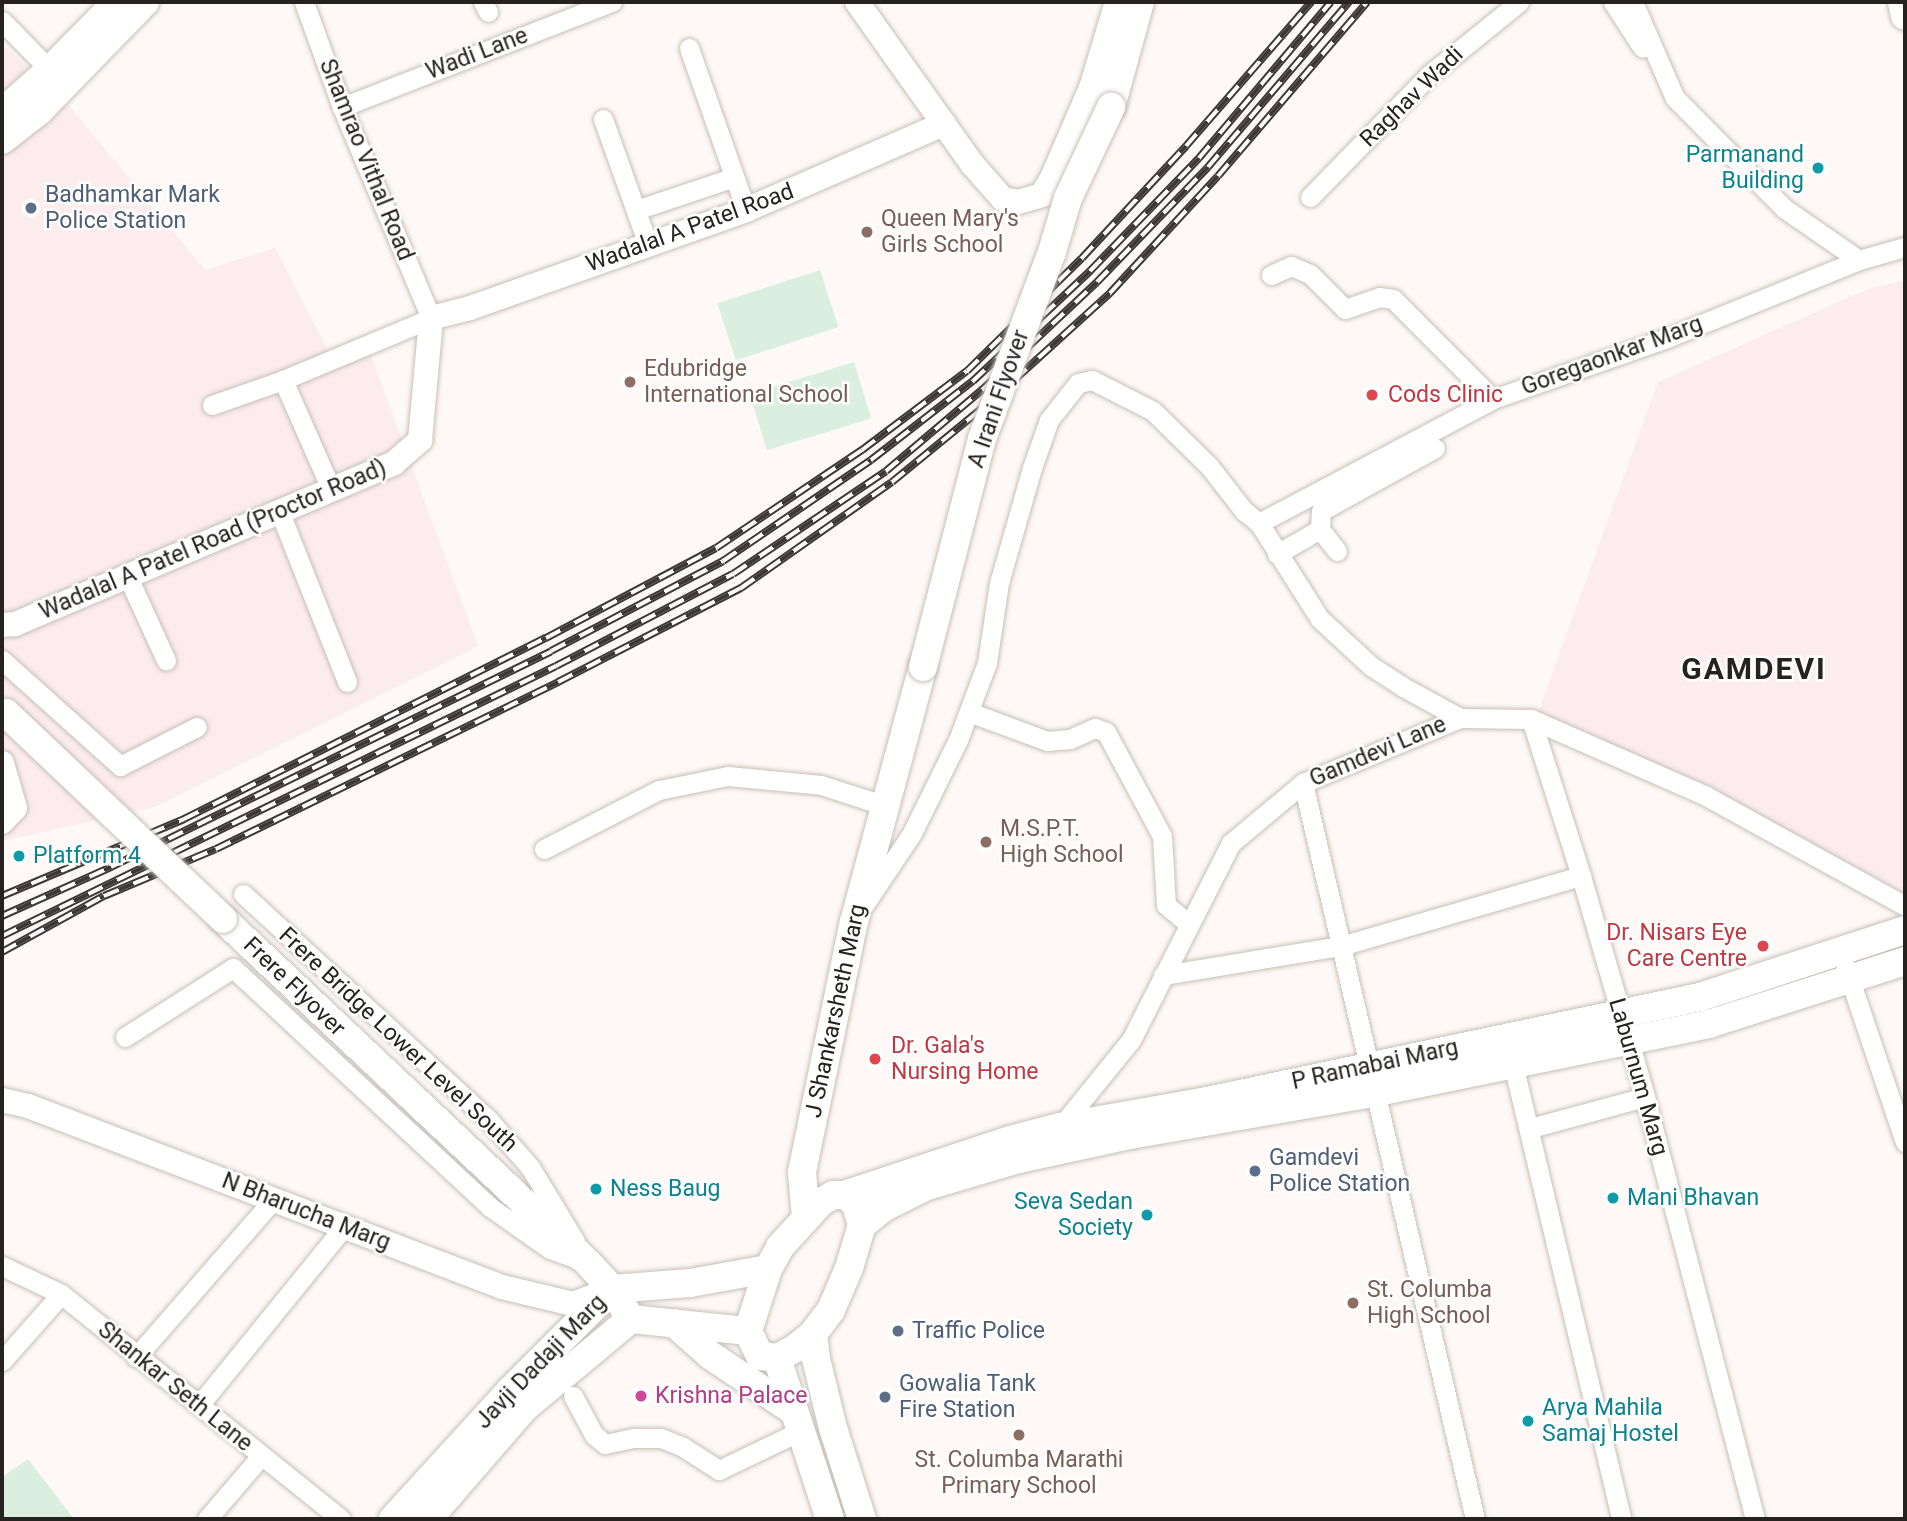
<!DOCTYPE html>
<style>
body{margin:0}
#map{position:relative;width:1907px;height:1521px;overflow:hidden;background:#fef9f6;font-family:Roboto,sans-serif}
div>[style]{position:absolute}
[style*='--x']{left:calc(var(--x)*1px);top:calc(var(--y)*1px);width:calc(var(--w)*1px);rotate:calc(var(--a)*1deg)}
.commercial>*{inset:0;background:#fcecee}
.green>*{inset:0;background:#dbefe0;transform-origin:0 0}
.roads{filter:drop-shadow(0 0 2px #c6bfb9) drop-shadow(0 0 2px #c6bfb9)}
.minor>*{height:19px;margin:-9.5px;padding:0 9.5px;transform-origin:9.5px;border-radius:9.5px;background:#fff}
.tertiary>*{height:24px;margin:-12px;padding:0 12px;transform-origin:12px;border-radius:12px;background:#fff}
.secondary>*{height:28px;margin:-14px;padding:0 14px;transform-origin:14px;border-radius:14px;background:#fff}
.rail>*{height:8px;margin-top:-4px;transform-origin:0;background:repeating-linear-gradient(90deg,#fff 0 16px,#3b3836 0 32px);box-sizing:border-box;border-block:2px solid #3b3836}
.bridges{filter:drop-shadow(0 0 2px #c6bfb9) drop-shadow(0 0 2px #c6bfb9)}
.secondary-bridge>*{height:28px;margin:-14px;padding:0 14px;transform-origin:14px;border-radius:14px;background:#fff}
.dots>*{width:19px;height:19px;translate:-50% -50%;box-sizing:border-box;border:4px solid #fff;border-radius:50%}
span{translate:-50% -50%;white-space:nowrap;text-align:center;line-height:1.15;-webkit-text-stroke:5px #fff;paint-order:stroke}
.street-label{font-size:23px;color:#252220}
.culture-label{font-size:23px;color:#0d838f}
.right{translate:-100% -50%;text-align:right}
.left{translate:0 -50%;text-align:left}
.service-label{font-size:23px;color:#4e5e75}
.education-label{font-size:23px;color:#785e54}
.health-label{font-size:23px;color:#be3a42}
.hotel-label{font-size:23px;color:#b23c85}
.district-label{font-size:30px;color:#252220;font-weight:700;letter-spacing:2px}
.frame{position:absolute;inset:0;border:4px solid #252220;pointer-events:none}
</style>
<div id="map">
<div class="commercial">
<div style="clip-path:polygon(2px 44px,70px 107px,205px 270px,275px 248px,329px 352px,367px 345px,478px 646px,155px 807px,2px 841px)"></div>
<div style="clip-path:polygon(1905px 280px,1905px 893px,1751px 812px,1538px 713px,1658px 382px,1868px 289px)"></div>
</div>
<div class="green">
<div style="left:820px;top:270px;width:60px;height:108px;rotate:72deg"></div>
<div style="left:854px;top:362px;width:59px;height:109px;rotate:73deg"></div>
<div style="clip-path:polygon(28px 1459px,74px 1519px,2px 1519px,2px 1477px)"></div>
</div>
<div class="roads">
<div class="minor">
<div style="--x:483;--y:2;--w:11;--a:63"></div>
<div style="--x:1613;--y:2;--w:54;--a:57.2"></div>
<div style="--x:1633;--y:2;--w:105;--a:66.4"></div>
<div style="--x:1675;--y:98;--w:156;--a:45.3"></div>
<div style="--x:1785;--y:209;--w:90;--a:34.6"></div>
<div style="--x:2;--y:21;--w:69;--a:45.6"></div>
<div style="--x:689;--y:48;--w:172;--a:70.6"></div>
<div style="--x:342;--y:107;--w:290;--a:-21.3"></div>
<div style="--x:603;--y:119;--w:134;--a:70.3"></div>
<div style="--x:1310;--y:197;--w:170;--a:-45.7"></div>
<div style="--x:1429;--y:75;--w:116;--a:-39"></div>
<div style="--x:636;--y:210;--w:103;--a:-18.6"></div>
<div style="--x:1271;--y:275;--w:22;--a:-24"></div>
<div style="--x:1291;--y:266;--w:21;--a:23"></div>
<div style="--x:1310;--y:274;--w:49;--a:45"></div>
<div style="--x:1345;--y:309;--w:36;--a:-19"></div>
<div style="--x:1379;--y:297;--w:14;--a:8"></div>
<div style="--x:1393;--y:299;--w:141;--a:45"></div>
<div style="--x:283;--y:380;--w:119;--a:66.2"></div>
<div style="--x:212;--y:405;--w:75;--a:-19.4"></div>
<div style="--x:283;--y:380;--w:160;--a:-22.7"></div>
<div style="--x:431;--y:318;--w:229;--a:-112.9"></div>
<div style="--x:342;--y:107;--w:112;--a:-109.9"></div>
<div style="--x:279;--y:510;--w:185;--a:68.4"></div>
<div style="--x:1259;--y:523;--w:265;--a:-27.9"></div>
<div style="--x:1493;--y:399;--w:184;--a:-19.3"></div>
<div style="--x:1667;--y:338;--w:207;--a:-22.1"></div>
<div style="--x:1859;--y:260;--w:48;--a:-15.8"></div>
<div style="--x:1337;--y:551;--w:28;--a:-128"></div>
<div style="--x:1320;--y:529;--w:18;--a:-87"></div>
<div style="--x:1321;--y:511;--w:130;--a:-28.9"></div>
<div style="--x:1277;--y:554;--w:50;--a:-30.2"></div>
<div style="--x:127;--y:575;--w:94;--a:65.4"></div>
<div style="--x:2;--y:660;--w:159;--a:41.9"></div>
<div style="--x:120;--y:766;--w:86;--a:-26.9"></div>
<div style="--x:969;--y:712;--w:83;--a:20.4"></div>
<div style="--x:1047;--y:741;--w:23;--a:-5"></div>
<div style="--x:1070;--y:739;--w:27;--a:-24"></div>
<div style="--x:1095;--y:728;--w:12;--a:20"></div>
<div style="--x:1106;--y:732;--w:118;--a:61.7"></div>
<div style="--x:1162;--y:836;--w:69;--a:86.7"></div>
<div style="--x:1166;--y:905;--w:30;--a:40"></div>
<div style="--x:1531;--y:719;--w:165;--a:72.3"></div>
<div style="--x:1581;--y:876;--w:230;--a:73.8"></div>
<div style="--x:1645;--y:1097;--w:436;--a:75.4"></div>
<div style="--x:1303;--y:783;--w:756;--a:76.85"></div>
<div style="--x:544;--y:849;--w:129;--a:-27.2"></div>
<div style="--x:659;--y:790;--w:70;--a:-11.5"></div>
<div style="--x:728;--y:776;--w:93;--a:5.5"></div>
<div style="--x:821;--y:785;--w:68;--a:17.9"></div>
<div style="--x:243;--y:894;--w:333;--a:42.6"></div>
<div style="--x:488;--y:1119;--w:64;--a:48.8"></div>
<div style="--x:530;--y:1167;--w:87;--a:58.7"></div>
<div style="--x:864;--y:905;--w:87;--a:-56.3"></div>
<div style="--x:912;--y:833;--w:104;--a:-63.7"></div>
<div style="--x:958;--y:740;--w:82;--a:-69.4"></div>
<div style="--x:987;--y:663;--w:81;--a:-81.5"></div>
<div style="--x:999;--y:583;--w:120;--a:-74"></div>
<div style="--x:1032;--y:468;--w:51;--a:-70.5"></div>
<div style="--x:1049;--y:420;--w:47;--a:-51.9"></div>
<div style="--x:1078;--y:383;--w:14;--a:-12"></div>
<div style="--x:1092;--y:380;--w:68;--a:26.9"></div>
<div style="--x:1153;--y:411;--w:78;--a:44.5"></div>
<div style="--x:1209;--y:466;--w:57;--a:52.1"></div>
<div style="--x:1244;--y:511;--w:19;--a:39"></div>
<div style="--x:1259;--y:523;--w:114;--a:57.6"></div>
<div style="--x:1320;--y:619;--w:69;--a:42.7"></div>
<div style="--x:1371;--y:666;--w:38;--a:33"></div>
<div style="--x:1403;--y:687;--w:65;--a:28.5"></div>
<div style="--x:1846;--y:968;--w:184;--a:71.3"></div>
<div style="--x:1163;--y:975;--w:180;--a:-9.3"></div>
<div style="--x:1341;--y:946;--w:250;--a:-16.3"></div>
<div style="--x:125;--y:1037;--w:128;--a:-32.6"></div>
<div style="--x:233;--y:968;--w:351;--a:42.9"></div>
<div style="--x:490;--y:1207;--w:73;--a:35"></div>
<div style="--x:550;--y:1249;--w:29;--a:20"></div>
<div style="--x:1513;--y:1064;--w:468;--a:76.6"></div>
<div style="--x:1538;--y:1126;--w:111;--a:-15.2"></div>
<div style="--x:1058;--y:1130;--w:116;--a:-51"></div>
<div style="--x:1131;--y:1040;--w:221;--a:-63.1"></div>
<div style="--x:1231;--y:843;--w:94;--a:-39.8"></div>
<div style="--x:1303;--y:783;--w:170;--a:-22.5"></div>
<div style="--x:1460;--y:718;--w:71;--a:0.8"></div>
<div style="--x:1531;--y:719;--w:191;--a:23.7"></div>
<div style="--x:1706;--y:796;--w:227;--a:28.9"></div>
<div style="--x:2;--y:1266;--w:65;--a:25.4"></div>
<div style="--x:61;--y:1294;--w:359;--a:38.8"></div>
<div style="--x:136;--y:1357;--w:210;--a:-48.9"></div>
<div style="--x:2;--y:1361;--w:89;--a:-48.6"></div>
<div style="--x:573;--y:1396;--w:44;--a:61.7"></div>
<div style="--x:594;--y:1435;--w:14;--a:39"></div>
<div style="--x:605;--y:1444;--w:30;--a:-12"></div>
<div style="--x:634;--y:1438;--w:27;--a:0"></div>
<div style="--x:661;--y:1438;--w:24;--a:22"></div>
<div style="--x:683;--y:1447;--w:43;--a:32.6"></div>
<div style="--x:719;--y:1470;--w:90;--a:-25.7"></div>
<div style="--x:200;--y:1404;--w:228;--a:-50.9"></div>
<div style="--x:207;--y:1519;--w:83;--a:-49.4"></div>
</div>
<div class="tertiary">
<div style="--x:857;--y:2;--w:199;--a:54.6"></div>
<div style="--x:972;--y:164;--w:47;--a:48.5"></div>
<div style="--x:1003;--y:199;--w:15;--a:11"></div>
<div style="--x:1018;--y:202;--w:25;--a:-16"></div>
<div style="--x:1042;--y:195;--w:20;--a:-60"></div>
<div style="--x:1052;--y:178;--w:98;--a:-66.6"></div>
<div style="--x:1091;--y:88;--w:90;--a:-73.2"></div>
<div style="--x:2;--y:625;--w:13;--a:-4"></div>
<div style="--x:15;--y:624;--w:412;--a:-23"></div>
<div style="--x:394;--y:463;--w:35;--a:-41"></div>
<div style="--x:420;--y:440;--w:122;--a:-84.8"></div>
<div style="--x:431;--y:318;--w:40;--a:-14.4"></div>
<div style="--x:470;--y:308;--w:293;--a:-19.5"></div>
<div style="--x:746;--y:210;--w:216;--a:-23.5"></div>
<div style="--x:2;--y:763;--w:47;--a:73.9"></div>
<div style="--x:15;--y:808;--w:19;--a:133"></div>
<div style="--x:2;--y:1100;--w:27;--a:13"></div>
<div style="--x:28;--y:1106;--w:507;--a:20.9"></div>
<div style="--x:502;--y:1287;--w:73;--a:13.5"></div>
<div style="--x:573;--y:1304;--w:42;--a:-21"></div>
</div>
<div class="secondary">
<div style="--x:1902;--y:2;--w:14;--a:78"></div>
<div style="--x:1111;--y:107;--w:109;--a:-74.6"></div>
<div style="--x:2;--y:112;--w:64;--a:-41.2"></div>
<div style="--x:50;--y:70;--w:95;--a:-45.4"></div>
<div style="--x:2;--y:140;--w:47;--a:-38.1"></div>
<div style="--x:39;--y:111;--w:152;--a:-45.8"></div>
<div style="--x:223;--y:919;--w:502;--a:43.3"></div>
<div style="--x:588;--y:1263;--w:35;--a:47"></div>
<div style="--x:612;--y:1289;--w:36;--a:58"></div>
<div style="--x:833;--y:1195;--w:11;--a:0"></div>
<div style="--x:844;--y:1195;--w:13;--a:32"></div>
<div style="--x:855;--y:1202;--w:24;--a:73"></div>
<div style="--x:862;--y:1225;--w:45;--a:106.8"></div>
<div style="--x:849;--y:1268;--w:46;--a:113.2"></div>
<div style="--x:831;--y:1310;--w:30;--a:127"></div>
<div style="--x:813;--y:1334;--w:22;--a:141"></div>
<div style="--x:796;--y:1348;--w:21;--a:152"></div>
<div style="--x:777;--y:1358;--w:17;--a:-173"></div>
<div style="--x:760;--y:1356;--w:28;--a:-116"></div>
<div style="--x:748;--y:1331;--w:65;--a:-72.1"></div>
<div style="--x:768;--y:1269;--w:25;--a:-61"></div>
<div style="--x:780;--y:1247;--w:61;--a:-47.7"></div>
<div style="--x:821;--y:1202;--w:14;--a:-30"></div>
<div style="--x:844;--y:1195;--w:175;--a:-18.3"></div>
<div style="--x:1010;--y:1140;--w:52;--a:-14.6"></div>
<div style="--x:1060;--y:1127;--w:144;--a:-10"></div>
<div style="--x:1202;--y:1102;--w:509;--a:-11.91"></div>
<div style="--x:1700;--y:997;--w:216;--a:-18.1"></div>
<div style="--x:806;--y:1218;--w:46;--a:-95"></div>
<div style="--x:802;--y:1172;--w:255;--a:-78.3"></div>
<div style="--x:854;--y:922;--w:264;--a:-74.9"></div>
<div style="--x:862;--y:1225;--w:27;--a:-39"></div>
<div style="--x:883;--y:1208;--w:49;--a:-26.6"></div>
<div style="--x:927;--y:1186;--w:96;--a:-16.4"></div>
<div style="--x:1019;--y:1159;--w:114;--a:-12.2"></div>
<div style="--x:1130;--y:1135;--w:247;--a:-9.8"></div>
<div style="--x:1373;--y:1093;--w:343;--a:-11.6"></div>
<div style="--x:1709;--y:1024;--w:206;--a:-17.8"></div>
<div style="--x:674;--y:1323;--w:48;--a:41.6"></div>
<div style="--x:710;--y:1355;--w:101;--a:33.7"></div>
<div style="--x:813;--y:1334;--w:25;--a:83"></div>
<div style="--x:816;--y:1359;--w:71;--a:76.2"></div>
<div style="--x:833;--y:1428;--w:96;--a:72.3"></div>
<div style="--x:777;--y:1358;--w:169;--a:71.8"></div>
<div style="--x:393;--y:1519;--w:172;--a:-47.6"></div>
<div style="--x:509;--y:1392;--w:146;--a:-45"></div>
<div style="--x:612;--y:1289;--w:78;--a:-4.4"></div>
<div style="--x:690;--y:1283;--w:79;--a:-10.2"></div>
<div style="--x:428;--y:1519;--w:147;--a:-49.1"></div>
<div style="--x:524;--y:1408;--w:139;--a:-39.8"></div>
<div style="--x:631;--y:1319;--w:118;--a:5.9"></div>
</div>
</div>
<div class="rail">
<div style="--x:2;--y:896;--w:198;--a:-22.9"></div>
<div style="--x:184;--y:819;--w:405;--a:-26.6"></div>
<div style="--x:546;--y:638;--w:192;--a:-27.9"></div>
<div style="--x:716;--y:548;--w:176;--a:-33.9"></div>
<div style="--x:862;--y:450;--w:131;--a:-37"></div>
<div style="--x:967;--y:371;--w:161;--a:-44.5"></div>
<div style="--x:1082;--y:258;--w:153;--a:-47.1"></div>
<div style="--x:1186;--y:146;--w:191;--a:-49"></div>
<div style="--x:2;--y:916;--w:120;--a:-24.2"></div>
<div style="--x:111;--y:867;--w:490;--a:-26.1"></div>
<div style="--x:551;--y:651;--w:194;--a:-27.6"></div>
<div style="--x:723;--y:561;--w:179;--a:-34.3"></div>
<div style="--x:871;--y:460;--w:129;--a:-37.8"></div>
<div style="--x:973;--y:381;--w:161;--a:-43.2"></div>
<div style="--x:1090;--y:271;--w:157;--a:-46"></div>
<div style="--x:1199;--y:158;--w:204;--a:-49.8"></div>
<div style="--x:2;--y:936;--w:616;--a:-25.98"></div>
<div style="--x:556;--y:666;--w:199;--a:-27.5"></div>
<div style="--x:733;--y:574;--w:184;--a:-33.9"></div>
<div style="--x:886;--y:471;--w:126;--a:-40.2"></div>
<div style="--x:982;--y:390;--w:158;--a:-43.2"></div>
<div style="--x:1097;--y:282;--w:160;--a:-46"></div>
<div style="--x:1208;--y:167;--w:217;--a:-49.5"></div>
<div style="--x:2;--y:952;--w:116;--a:-28.8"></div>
<div style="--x:104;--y:896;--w:121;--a:-22.8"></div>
<div style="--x:216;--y:849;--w:381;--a:-26"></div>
<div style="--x:558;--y:682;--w:206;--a:-27.2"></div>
<div style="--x:741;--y:588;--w:184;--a:-35.1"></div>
<div style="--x:892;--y:482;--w:128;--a:-39.3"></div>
<div style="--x:991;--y:401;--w:161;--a:-42.2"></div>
<div style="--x:1110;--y:293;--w:159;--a:-47.3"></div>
<div style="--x:1218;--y:176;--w:229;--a:-49.4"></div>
</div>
<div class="bridges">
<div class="secondary-bridge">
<div style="--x:923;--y:667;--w:236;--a:-75.5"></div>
<div style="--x:982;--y:439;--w:200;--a:-69.5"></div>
<div style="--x:1052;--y:252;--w:56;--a:-73.5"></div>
<div style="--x:1068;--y:198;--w:101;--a:-64.7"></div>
<div style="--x:6;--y:713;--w:299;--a:43.5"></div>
</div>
</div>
<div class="dots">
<div style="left:1818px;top:168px;background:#0f9aa8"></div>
<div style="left:31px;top:208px;background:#5c6f8a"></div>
<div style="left:867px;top:232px;background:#8d6e63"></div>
<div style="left:630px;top:382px;background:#8d6e63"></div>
<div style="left:1372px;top:395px;background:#e0444e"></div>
<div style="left:986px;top:842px;background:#8d6e63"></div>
<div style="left:19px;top:856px;background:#0f9aa8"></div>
<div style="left:1763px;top:946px;background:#e0444e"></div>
<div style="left:875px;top:1059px;background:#e0444e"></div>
<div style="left:1255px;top:1171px;background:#5c6f8a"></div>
<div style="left:596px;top:1189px;background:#0f9aa8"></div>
<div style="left:1613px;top:1198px;background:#0f9aa8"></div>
<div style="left:1147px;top:1215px;background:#0f9aa8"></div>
<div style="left:1353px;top:1303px;background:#8d6e63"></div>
<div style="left:898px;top:1331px;background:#5c6f8a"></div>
<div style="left:641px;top:1396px;background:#d1479c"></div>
<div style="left:885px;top:1397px;background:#5c6f8a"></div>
<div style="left:1528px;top:1421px;background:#0f9aa8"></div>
<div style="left:1019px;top:1435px;background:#8d6e63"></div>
</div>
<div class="street-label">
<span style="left:477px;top:54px;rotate:-21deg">Wadi Lane</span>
<span style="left:1412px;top:97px;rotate:-44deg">Raghav Wadi</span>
<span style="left:366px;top:160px;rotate:68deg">Shamrao Vithal Road</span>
<span style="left:690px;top:228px;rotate:-20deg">Wadalal A Patel Road</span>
<span style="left:1612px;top:356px;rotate:-20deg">Goregaonkar Marg</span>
<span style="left:999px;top:399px;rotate:-71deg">A Irani Flyover</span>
<span style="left:213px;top:540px;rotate:-23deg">Wadalal A Patel Road (Proctor Road)</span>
<span style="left:1378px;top:752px;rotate:-23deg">Gamdevi Lane</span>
<span style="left:294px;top:987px;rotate:44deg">Frere Flyover</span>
<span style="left:836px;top:1011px;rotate:-78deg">J Shankarsheth Marg</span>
<span style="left:398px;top:1040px;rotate:43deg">Frere Bridge Lower Level South</span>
<span style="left:1375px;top:1065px;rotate:-12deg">P Ramabai Marg</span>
<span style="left:1638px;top:1077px;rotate:74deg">Laburnum Marg</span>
<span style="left:306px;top:1212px;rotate:21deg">N Bharucha Marg</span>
<span style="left:541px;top:1362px;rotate:-46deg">Javji Dadaji Marg</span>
<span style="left:175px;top:1387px;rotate:39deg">Shankar Seth Lane</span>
</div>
<div class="culture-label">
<span class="right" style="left:1804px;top:168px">Parmanand<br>Building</span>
<span class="left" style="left:33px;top:856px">Platform 4</span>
<span class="left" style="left:610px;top:1189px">Ness Baug</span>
<span class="left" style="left:1627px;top:1198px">Mani Bhavan</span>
<span class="right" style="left:1133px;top:1215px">Seva Sedan<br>Society</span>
<span class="left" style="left:1542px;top:1421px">Arya Mahila<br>Samaj Hostel</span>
</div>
<div class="service-label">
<span class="left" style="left:45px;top:208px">Badhamkar Mark<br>Police Station</span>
<span class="left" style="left:1269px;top:1171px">Gamdevi<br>Police Station</span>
<span class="left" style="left:912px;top:1331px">Traffic Police</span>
<span class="left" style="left:899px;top:1397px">Gowalia Tank<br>Fire Station</span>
</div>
<div class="education-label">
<span class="left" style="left:881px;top:232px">Queen Mary's<br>Girls School</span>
<span class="left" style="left:644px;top:382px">Edubridge<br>International School</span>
<span class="left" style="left:1000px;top:842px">M.S.P.T.<br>High School</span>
<span class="left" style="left:1367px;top:1303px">St. Columba<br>High School</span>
<span style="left:1019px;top:1473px">St. Columba Marathi<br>Primary School</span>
</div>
<div class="health-label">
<span class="left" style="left:1388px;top:395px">Cods Clinic</span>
<span class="right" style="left:1747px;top:946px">Dr. Nisars Eye<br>Care Centre</span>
<span class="left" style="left:891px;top:1059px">Dr. Gala's<br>Nursing Home</span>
</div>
<div class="hotel-label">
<span class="left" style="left:655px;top:1396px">Krishna Palace</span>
</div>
<div class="district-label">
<span style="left:1754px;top:669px">GAMDEVI</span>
</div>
<div class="frame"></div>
</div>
